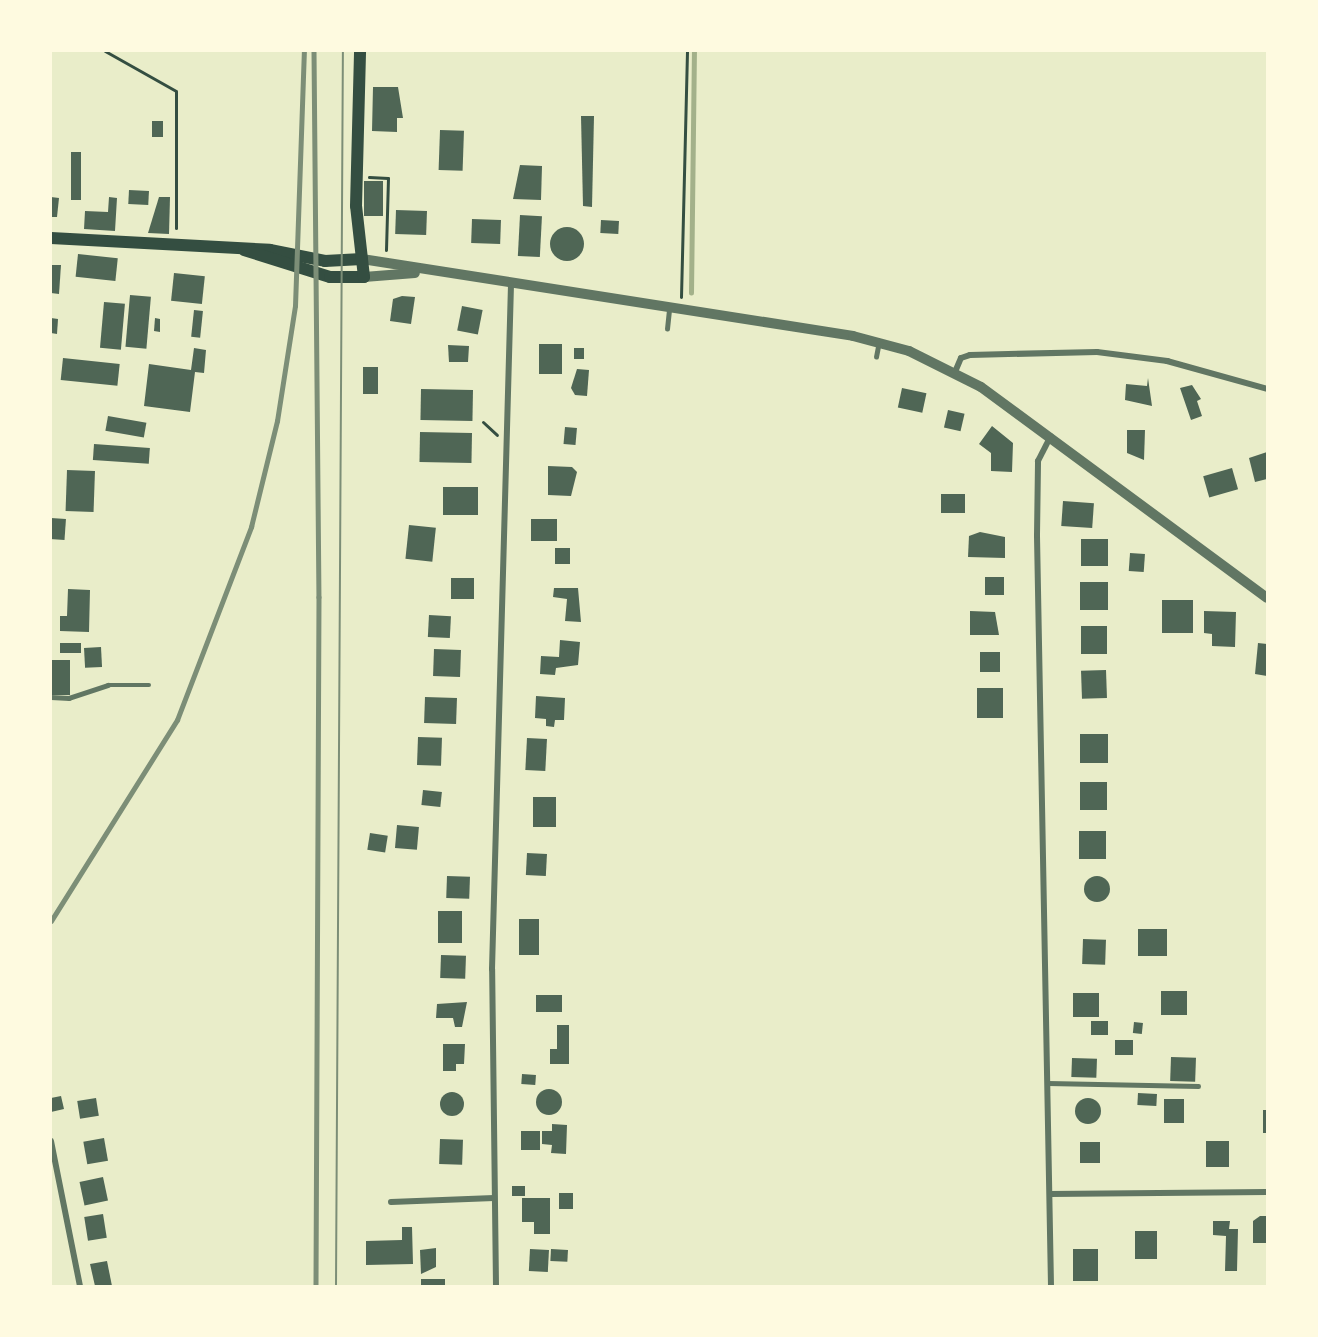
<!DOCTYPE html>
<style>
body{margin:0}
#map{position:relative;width:1318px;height:1337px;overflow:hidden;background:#e9edc9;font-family:"IBM Plex Sans",sans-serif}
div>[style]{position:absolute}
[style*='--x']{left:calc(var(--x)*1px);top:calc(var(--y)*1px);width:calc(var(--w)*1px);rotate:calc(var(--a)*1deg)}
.stream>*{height:4.5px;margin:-2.25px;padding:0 2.25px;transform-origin:2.25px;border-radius:2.25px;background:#a3b18a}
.building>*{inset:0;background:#4f6655;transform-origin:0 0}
.round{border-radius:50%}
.path>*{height:3px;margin:-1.5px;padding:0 1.5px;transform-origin:1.5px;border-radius:1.5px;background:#344e41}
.service>*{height:4.5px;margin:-2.25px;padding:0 2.25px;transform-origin:2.25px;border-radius:2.25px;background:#617663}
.minor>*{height:6px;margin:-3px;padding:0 3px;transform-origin:3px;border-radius:3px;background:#617663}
.tertiary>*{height:10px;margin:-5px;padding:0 5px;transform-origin:5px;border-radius:5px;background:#617663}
.secondary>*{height:12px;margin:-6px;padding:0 6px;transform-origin:6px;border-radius:6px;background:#344e41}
.tram>*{height:1.5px;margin:-0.75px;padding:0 0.75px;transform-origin:0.75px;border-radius:0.75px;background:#7c8e77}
.rail>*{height:4.5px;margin:-2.25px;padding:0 2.25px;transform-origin:2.25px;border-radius:2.25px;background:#7c8e77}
span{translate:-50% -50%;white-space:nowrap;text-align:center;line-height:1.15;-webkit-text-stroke:6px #fefae0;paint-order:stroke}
.frame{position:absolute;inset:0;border:52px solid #fefae0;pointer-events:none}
</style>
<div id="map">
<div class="stream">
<div style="--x:691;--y:293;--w:242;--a:-89.3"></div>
</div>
<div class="building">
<div style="clip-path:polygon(373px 87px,398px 87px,403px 118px,397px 118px,397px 132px,372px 131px)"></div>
<div style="clip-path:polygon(581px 116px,594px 116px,592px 207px,583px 206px)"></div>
<div style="left:152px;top:121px;width:11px;height:16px"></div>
<div style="left:440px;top:130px;width:24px;height:40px;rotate:2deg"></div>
<div style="left:71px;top:152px;width:10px;height:48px"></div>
<div style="clip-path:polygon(520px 165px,542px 166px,541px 200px,513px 199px)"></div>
<div style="left:364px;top:181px;width:19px;height:35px"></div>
<div style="left:129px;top:190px;width:20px;height:14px;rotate:3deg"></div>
<div style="clip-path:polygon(51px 197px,59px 198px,57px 217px,51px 217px)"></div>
<div style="clip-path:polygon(109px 197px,117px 198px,115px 231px,84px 229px,85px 211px,108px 212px)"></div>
<div style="clip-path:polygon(159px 197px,170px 197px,169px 234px,148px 233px)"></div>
<div style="left:396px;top:210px;width:31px;height:24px;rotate:2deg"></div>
<div style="left:520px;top:215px;width:22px;height:41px;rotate:3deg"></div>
<div style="left:472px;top:219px;width:29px;height:24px;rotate:2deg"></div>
<div style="left:601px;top:220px;width:18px;height:13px;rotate:3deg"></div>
<div class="round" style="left:550px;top:227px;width:34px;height:34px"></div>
<div style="left:78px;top:254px;width:40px;height:23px;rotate:6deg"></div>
<div style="clip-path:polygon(51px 265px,61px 265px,59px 294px,51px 293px)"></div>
<div style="left:174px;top:273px;width:31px;height:28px;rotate:6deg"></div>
<div style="left:130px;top:295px;width:21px;height:52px;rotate:5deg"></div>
<div style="clip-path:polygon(402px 296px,415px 297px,411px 324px,390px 321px,393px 299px)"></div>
<div style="left:104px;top:302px;width:21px;height:46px;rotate:5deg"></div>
<div style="left:462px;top:306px;width:21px;height:25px;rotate:11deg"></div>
<div style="left:194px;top:310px;width:9px;height:27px;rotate:6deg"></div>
<div style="clip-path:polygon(51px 318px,58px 319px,57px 334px,51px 333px)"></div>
<div style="clip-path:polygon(155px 318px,160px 319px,160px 332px,154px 331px)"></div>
<div style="left:539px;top:344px;width:23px;height:30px"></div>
<div style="clip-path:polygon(448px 345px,469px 346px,468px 362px,449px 362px)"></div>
<div style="clip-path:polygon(194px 348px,206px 350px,204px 373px,195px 372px,190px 412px,144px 406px,149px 364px,191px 370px)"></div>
<div style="left:574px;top:348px;width:10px;height:11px"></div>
<div style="left:63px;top:358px;width:57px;height:22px;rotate:6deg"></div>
<div style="left:363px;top:367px;width:15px;height:27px"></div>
<div style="clip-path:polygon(577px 369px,589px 370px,587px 396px,575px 395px,571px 388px)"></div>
<div style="clip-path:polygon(1148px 378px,1152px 406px,1125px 400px,1126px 384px,1147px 386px)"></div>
<div style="clip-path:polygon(1192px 385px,1201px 399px,1197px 401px,1202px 416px,1191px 420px,1180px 388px)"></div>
<div style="left:902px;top:388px;width:25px;height:20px;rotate:12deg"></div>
<div style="left:421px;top:389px;width:52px;height:31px;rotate:1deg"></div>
<div style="left:948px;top:410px;width:17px;height:18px;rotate:13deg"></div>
<div style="left:108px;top:416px;width:39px;height:15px;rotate:10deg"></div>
<div style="clip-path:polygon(992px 426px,1013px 443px,1012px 472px,991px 471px,991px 453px,979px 444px)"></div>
<div style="left:565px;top:427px;width:12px;height:17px;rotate:5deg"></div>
<div style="clip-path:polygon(1127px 430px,1145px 430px,1144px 460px,1127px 453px)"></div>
<div style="left:420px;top:432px;width:52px;height:30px;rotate:1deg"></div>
<div style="left:94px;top:444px;width:56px;height:16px;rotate:4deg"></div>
<div style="clip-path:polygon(1267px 452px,1267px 479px,1255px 482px,1249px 458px)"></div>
<div style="clip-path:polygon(548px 466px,572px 467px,577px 472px,571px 496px,548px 495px)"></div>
<div style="left:1232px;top:468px;width:22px;height:30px;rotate:74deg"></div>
<div style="left:67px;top:470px;width:28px;height:41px;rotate:2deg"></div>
<div style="left:443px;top:487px;width:35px;height:28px"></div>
<div style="left:941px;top:494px;width:24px;height:19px"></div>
<div style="left:1063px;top:501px;width:31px;height:25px;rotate:4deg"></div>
<div style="left:51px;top:518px;width:15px;height:21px;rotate:4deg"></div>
<div style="left:531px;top:519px;width:26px;height:22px"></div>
<div style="left:409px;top:525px;width:27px;height:34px;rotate:6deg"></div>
<div style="clip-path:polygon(980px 532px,1005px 537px,1005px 558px,968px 557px,969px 536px)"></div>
<div style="left:1081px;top:539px;width:27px;height:27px"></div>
<div style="left:555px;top:548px;width:15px;height:16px"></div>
<div style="left:1130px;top:553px;width:15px;height:18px;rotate:4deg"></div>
<div style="left:985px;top:577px;width:19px;height:18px"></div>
<div style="left:451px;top:578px;width:23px;height:21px"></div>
<div style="left:1080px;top:582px;width:28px;height:28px"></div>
<div style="clip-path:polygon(554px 588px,578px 588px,581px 622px,565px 621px,567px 599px,553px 597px)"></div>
<div style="clip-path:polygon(68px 589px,90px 590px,89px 632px,60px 631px,60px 616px,67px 616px)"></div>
<div style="left:1162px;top:600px;width:31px;height:33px"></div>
<div style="clip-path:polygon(970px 611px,995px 612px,999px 635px,970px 635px)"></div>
<div style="clip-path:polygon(1204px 611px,1236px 612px,1235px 647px,1212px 646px,1212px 634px,1204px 633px)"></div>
<div style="left:429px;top:615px;width:22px;height:22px;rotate:3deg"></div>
<div style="left:1081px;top:626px;width:26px;height:28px"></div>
<div style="clip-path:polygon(560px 640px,580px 642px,578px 665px,556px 668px,555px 675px,540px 674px,541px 656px,559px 657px)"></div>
<div style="left:60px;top:643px;width:21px;height:10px"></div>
<div style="clip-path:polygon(1258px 643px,1267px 644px,1267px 676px,1255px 674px)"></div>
<div style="left:101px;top:647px;width:20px;height:17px;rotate:87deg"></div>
<div style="left:434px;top:649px;width:27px;height:27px;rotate:2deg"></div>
<div style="left:1000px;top:652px;width:20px;height:20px;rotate:90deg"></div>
<div style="left:51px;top:660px;width:19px;height:35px"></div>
<div style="left:1106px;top:670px;width:28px;height:25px;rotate:88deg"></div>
<div style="left:977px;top:688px;width:26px;height:30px"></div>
<div style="clip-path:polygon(536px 696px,565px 698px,564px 720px,555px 720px,554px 727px,546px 726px,546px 719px,535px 718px)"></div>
<div style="left:425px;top:697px;width:32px;height:26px;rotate:2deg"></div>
<div style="left:1080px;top:734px;width:28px;height:29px"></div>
<div style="left:418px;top:737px;width:24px;height:28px;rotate:2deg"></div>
<div style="left:527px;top:738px;width:20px;height:32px;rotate:3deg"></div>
<div style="left:1080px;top:782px;width:27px;height:28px"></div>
<div style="left:423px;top:790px;width:19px;height:15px;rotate:6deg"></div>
<div style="left:533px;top:797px;width:23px;height:30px"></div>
<div style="left:397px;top:825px;width:22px;height:23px;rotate:5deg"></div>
<div style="left:1079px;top:831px;width:27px;height:28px"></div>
<div style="left:370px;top:833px;width:18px;height:17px;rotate:9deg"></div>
<div style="left:527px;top:853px;width:20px;height:22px;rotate:3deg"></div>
<div style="left:447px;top:876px;width:23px;height:22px;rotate:2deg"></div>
<div class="round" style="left:1084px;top:876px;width:26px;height:26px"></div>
<div style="left:438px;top:911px;width:24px;height:32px"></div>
<div style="left:519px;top:919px;width:20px;height:36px"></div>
<div style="left:1138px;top:929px;width:29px;height:27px"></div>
<div style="left:1083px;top:939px;width:23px;height:25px;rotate:2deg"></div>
<div style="left:441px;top:955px;width:25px;height:23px;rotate:2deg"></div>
<div style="left:1161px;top:991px;width:26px;height:24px"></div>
<div style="left:1073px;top:993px;width:26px;height:24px"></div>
<div style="left:562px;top:995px;width:17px;height:26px;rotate:90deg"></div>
<div style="clip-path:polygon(467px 1002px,462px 1027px,455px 1027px,453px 1018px,436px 1018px,437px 1004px)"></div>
<div style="left:1091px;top:1021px;width:17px;height:14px"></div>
<div style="left:1134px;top:1022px;width:9px;height:11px;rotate:6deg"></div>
<div style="clip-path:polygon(557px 1025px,569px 1025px,569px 1064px,550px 1064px,550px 1049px,557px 1049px)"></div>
<div style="left:1115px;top:1040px;width:18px;height:15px"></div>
<div style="clip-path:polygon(443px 1044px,465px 1044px,464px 1064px,456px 1064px,456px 1071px,443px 1071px)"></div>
<div style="left:1171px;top:1057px;width:25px;height:24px;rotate:2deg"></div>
<div style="left:1072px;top:1058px;width:25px;height:19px;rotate:2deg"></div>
<div style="left:522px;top:1074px;width:14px;height:10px;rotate:4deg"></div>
<div class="round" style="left:536px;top:1089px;width:26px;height:26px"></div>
<div class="round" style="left:440px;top:1092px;width:24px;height:24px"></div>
<div style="left:1138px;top:1093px;width:19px;height:12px;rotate:3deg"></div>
<div style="clip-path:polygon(61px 1096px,64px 1109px,51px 1112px,51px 1098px)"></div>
<div class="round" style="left:1075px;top:1098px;width:26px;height:26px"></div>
<div style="left:96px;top:1098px;width:18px;height:19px;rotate:81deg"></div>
<div style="left:1164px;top:1099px;width:20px;height:24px"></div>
<div style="left:1263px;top:1110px;width:4px;height:23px"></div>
<div style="clip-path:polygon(552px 1124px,567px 1125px,566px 1154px,551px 1153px,552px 1145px,542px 1144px,542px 1131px,552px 1131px)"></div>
<div style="left:521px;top:1131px;width:19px;height:19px"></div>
<div style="left:104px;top:1138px;width:23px;height:21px;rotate:80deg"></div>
<div style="left:440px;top:1139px;width:23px;height:25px;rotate:2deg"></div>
<div style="left:1206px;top:1141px;width:23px;height:26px"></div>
<div style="left:1080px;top:1142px;width:20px;height:21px"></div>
<div style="left:103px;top:1177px;width:24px;height:24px;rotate:78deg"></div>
<div style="left:512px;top:1186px;width:13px;height:10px"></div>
<div style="left:559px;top:1193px;width:14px;height:16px"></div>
<div style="clip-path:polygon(522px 1198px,550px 1198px,550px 1234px,534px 1234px,534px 1222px,522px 1222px)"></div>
<div style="left:103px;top:1214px;width:24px;height:19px;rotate:81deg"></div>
<div style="clip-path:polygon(1260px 1216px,1267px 1216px,1267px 1243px,1253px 1243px,1253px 1221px)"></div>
<div style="clip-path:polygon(1213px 1221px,1230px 1221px,1229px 1229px,1238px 1229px,1237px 1271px,1225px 1271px,1226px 1236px,1213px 1235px)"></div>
<div style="clip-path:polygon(402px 1227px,412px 1227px,413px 1264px,366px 1265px,366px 1241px,402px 1240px)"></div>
<div style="left:1135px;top:1231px;width:22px;height:28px"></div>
<div style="clip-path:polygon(436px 1248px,436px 1267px,421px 1274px,420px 1250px)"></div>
<div style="left:530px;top:1249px;width:19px;height:22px;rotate:3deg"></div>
<div style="left:551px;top:1249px;width:17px;height:12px;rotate:3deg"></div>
<div style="left:1073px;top:1249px;width:25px;height:32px"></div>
<div style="clip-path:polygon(107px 1261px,112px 1286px,95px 1286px,90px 1264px)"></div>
<div style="left:421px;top:1279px;width:24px;height:7px"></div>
</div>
<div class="path">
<div style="--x:105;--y:51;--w:81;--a:29.4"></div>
<div style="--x:176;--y:91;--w:137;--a:90"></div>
<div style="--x:369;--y:177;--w:19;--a:3"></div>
<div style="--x:388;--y:178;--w:72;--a:91.6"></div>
<div style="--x:681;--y:297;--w:246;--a:-88.6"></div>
<div style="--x:483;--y:422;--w:19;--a:43"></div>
</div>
<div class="service">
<div style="--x:667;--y:329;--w:19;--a:-84"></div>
<div style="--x:876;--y:357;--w:15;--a:-79"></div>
<div style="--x:51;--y:697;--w:18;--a:3"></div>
<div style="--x:69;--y:698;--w:41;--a:-18.4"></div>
<div style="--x:108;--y:685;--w:41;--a:0"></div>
<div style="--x:1048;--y:1083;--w:150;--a:1.1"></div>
</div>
<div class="minor">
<div style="--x:955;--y:372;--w:15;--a:-67"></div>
<div style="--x:961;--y:358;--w:9;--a:-18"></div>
<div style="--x:970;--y:355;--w:127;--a:-1.4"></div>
<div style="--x:1097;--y:352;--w:71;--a:7.3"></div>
<div style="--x:1167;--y:361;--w:104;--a:15.6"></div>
<div style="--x:51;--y:1141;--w:148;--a:78.7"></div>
<div style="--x:1050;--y:1194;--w:217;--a:-0.5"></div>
<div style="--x:391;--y:1202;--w:103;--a:-2.2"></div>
<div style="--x:496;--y:1286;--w:317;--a:-90.7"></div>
<div style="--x:492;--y:969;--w:683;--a:-88.41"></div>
<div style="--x:1051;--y:1286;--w:751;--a:-91.07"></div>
<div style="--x:1037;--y:535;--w:74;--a:-89.2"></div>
<div style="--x:1038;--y:461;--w:28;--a:-63"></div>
</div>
<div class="tertiary">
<div style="--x:362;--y:259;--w:497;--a:8.9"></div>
<div style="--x:853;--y:336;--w:58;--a:15"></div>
<div style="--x:909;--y:351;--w:80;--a:26.6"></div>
<div style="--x:981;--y:387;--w:355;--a:36.4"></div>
<div style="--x:364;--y:277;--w:51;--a:-4.5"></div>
</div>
<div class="secondary">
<div style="--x:51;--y:238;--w:219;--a:3.1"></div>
<div style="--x:270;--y:250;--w:56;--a:11.3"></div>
<div style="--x:325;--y:261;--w:37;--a:-3"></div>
<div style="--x:244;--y:250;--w:90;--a:17.4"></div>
<div style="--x:330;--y:277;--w:34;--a:0"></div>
<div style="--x:364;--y:277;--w:71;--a:-96.4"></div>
<div style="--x:356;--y:206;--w:155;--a:-88.5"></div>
</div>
<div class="tram">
<div style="--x:336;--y:1286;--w:1235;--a:-89.68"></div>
</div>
<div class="rail">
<div style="--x:314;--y:51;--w:546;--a:89.48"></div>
<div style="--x:319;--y:597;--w:689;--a:90.25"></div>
<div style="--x:51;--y:921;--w:237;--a:-57.9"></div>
<div style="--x:177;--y:720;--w:207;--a:-69"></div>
<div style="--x:251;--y:527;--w:109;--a:-76.2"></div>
<div style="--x:277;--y:421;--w:116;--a:-81.1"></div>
<div style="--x:295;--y:306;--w:255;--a:-88"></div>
</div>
<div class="frame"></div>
</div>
